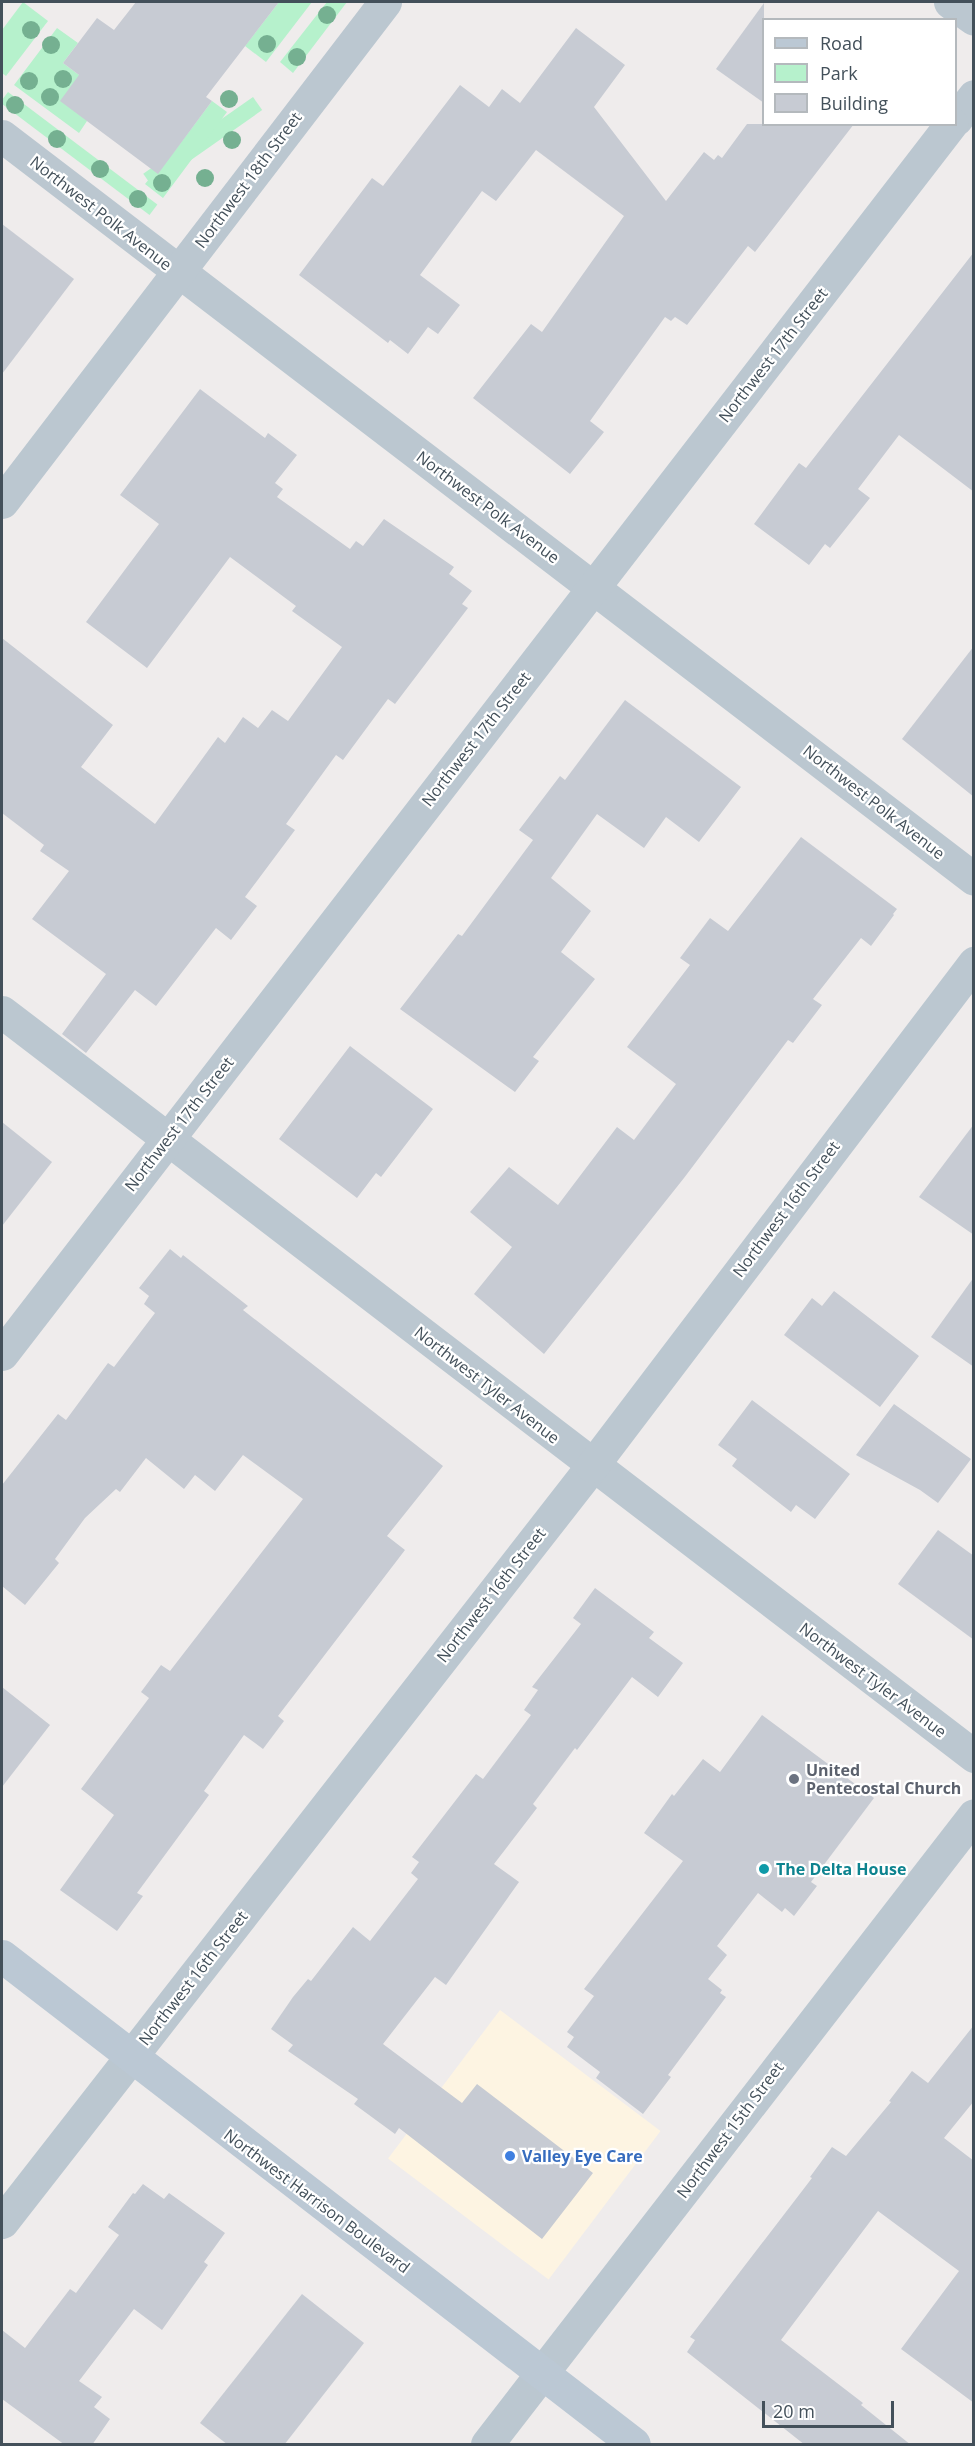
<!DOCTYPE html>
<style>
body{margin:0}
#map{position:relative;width:975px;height:2446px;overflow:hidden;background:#efecec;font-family:"Open Sans",sans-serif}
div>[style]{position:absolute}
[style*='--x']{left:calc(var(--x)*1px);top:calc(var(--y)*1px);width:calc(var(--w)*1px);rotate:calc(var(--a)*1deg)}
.commercial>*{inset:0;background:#fdf4e2;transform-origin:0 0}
.green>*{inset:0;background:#b6f1cc;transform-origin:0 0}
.building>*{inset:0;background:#c7cbd3}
.street>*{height:33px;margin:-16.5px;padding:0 16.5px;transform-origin:16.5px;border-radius:16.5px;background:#bbc7d0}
.secondary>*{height:33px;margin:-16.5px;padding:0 16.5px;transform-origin:16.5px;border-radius:16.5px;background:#bbc8d4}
.trees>*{width:18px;height:18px;margin:-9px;border-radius:50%;background:#75b091}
.dots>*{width:16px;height:16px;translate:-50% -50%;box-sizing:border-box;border:3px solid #fff;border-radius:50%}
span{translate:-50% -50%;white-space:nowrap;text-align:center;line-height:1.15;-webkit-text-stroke:4.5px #fff;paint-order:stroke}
.street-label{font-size:16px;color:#43505a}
.worship-label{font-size:16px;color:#5b616d;font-weight:700}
.left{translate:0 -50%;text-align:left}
.culture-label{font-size:16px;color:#0d838f;font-weight:700}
.shop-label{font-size:16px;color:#366cbe;font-weight:700}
.frame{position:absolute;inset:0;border:3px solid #43505a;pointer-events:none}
.legend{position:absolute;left:762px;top:18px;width:195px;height:108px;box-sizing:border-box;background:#fff;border:2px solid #b4b9bd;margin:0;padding:8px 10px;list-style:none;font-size:18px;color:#43505a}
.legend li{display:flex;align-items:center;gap:12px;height:30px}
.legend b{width:30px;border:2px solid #b4b9bd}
.scale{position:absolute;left:762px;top:2401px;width:132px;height:27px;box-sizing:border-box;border:3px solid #43505a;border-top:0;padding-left:8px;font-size:18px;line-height:21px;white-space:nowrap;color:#43505a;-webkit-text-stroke:4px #fff;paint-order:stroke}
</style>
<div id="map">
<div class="commercial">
<div style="left:500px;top:2010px;width:201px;height:186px;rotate:37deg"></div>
</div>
<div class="green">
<div style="clip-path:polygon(23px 2px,48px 21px,6px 76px,2px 73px,2px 30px)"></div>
<div style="clip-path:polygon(279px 2px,312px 2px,266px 62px,245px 46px)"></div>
<div style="clip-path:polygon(327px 2px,347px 2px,293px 73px,280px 62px)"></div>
<div style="clip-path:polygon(57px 28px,78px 43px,63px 63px,79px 75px,87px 121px,79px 133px,14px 85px)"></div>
<div style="left:8px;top:92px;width:187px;height:13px;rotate:37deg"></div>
<div style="left:253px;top:97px;width:16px;height:134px;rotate:55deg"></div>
<div style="clip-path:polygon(212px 101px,227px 112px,163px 198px,145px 184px,155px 172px,158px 173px)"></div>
</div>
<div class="building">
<div style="clip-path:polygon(136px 2px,279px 2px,206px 97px,212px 101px,158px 174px,60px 101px,79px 75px,63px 63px,97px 18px,114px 30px)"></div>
<div style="clip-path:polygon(764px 3px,764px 103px,716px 69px)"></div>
<div style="clip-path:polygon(576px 28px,625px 65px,594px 107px,666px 201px,704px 152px,714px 160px,718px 155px,722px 158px,747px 124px,854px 124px,755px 252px,748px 246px,687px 325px,675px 317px,671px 321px,665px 317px,590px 421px,604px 432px,570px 474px,473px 398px,531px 324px,542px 332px,624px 216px,536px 150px,496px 201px,482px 191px,420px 275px,460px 305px,438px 334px,428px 327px,408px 354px,390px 340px,388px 343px,299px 275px,372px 178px,383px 186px,460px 85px,489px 107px,502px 89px,520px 103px)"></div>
<div style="clip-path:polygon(2px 224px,74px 279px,2px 374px)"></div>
<div style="clip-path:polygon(974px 252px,974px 492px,899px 435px,858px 489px,870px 498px,830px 548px,825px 544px,809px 565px,754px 524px,799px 463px,806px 468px)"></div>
<div style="clip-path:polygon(200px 389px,265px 438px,268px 433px,297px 455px,275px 483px,283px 489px,277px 497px,350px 549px,356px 541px,363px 546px,384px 519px,454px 567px,449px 574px,472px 591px,462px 604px,468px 608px,395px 704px,388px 699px,343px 760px,336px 755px,286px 824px,295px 830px,245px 897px,257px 906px,231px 940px,216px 928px,156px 1006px,135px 990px,86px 1053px,62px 1034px,106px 974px,32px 919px,69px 871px,40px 851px,44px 845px,2px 813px,2px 638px,113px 725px,81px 767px,155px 824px,218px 737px,225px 743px,243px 717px,258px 728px,272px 710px,288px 721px,342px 647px,292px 611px,296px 606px,230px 557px,147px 668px,86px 622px,159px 524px,120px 495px)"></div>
<div style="clip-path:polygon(974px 646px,974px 797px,902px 739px)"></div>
<div style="clip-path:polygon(625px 700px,741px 787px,699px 842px,666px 817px,644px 848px,597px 814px,551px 878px,591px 911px,561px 952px,595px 979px,533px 1057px,539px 1061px,515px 1092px,400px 1009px,458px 934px,462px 936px,533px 840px,519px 830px,560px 776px,565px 780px)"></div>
<div style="clip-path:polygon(801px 837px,897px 909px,893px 914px,894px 915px,871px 946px,861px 938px,813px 999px,822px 1005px,793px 1043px,788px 1040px,684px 1178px,544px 1354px,474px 1294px,512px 1247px,470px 1212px,509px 1167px,558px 1205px,617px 1127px,634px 1140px,676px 1084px,627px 1047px,690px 965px,680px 958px,710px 918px,728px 931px)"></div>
<div style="clip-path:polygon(350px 1046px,433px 1109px,381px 1177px,376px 1173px,357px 1198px,279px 1139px)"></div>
<div style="clip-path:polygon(2px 1122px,52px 1162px,2px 1226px)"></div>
<div style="clip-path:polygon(974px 1124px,974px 1235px,919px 1197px)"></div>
<div style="clip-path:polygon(170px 1249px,181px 1258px,183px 1255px,248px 1306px,243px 1310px,443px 1466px,387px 1536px,405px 1550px,278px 1716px,284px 1721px,263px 1749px,244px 1735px,204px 1791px,209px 1795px,137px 1893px,143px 1896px,117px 1931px,60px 1890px,114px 1815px,81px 1789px,149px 1698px,141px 1692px,161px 1665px,170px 1671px,303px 1499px,243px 1455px,215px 1491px,195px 1475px,184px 1489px,146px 1458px,120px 1492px,116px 1489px,85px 1518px,55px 1559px,59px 1563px,25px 1605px,2px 1586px,2px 1485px,58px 1414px,66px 1420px,108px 1363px,114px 1367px,155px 1313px,144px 1304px,149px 1296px,139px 1288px)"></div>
<div style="clip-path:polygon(974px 1277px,974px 1367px,931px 1337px)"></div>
<div style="clip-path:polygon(834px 1291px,919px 1356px,880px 1407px,784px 1335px,812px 1298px,822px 1306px)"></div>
<div style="clip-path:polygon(752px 1400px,850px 1474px,815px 1519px,796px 1505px,791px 1512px,732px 1466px,737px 1459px,718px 1445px)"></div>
<div style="clip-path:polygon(894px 1404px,971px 1459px,938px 1503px,920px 1490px,856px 1455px)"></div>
<div style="clip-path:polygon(938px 1530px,974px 1556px,974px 1640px,898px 1584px)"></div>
<div style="clip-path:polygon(595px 1588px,654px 1632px,649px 1638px,683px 1663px,658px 1697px,632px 1677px,577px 1750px,575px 1748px,533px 1804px,537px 1808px,494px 1864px,519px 1882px,446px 1985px,435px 1977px,383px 2044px,462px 2103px,477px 2084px,593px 2173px,542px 2239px,399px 2128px,395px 2134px,354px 2104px,358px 2099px,288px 2051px,293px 2045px,271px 2029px,293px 1997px,308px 1979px,311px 1981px,353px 1927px,370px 1941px,418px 1879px,411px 1873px,419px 1862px,412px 1857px,476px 1774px,483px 1779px,531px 1715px,524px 1710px,538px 1690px,532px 1687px,581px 1624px,573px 1618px)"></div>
<div style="clip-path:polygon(2px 1687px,50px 1725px,2px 1787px)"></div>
<div style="clip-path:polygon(762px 1715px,874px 1798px,811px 1882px,817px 1886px,794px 1916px,785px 1908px,782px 1912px,758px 1893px,717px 1946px,727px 1955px,708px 1979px,722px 1990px,720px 1993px,726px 1997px,668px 2075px,671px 2077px,643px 2114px,596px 2078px,600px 2072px,567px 2047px,574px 2037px,567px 2032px,594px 1996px,584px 1989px,683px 1861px,644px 1833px,672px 1794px,674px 1796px,703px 1759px,720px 1772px)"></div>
<div style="clip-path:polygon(974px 2025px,974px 2101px,944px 2138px,974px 2161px,974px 2403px,901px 2349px,959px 2271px,878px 2211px,781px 2340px,863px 2403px,861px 2405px,911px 2445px,805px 2445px,687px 2352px,695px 2340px,690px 2337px,812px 2178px,810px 2177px,832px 2147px,846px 2156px,891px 2102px,889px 2101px,912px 2071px,928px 2083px)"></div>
<div style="clip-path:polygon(143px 2184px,164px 2199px,169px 2193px,225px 2233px,204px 2262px,208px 2265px,162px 2330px,134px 2309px,79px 2381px,102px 2397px,94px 2407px,110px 2419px,92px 2445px,65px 2445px,2px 2399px,2px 2330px,25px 2348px,70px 2289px,76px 2293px,119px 2235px,108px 2227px,133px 2193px,135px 2194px)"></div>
<div style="clip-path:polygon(302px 2294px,364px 2343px,284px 2445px,228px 2445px,200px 2423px)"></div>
</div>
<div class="street">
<div style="--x:950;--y:2;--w:29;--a:35"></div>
<div style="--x:956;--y:119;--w:29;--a:-52"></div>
<div style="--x:2;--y:136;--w:1223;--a:37.39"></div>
<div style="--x:2;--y:502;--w:630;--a:-52.55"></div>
<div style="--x:2;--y:1012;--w:1224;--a:37.43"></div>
<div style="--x:2;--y:1354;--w:1554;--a:-52.35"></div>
<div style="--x:2;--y:2222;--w:959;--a:-52.03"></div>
<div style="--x:592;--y:1466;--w:632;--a:-52.79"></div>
<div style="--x:487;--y:2444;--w:795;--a:-52.25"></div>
</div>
<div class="secondary">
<div style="--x:2;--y:1956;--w:798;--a:37.67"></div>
</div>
<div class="trees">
<div style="left:327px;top:15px"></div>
<div style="left:31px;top:30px"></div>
<div style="left:267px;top:44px"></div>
<div style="left:51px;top:45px"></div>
<div style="left:297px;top:57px"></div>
<div style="left:63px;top:79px"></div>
<div style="left:29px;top:81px"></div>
<div style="left:50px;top:97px"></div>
<div style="left:229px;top:99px"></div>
<div style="left:15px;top:105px"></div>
<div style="left:57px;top:139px"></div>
<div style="left:232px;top:140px"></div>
<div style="left:100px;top:169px"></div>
<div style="left:205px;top:178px"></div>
<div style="left:162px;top:183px"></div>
<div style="left:138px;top:199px"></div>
</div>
<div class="dots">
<div style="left:794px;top:1779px;background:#6b7280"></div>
<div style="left:764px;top:1869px;background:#0f9aa8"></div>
<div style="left:510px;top:2156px;background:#3f7fe0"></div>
</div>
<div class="street-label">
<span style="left:248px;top:180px;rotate:-53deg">Northwest 18th Street</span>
<span style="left:101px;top:213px;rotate:38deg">Northwest Polk Avenue</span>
<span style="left:773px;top:355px;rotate:-52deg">Northwest 17th Street</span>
<span style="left:488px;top:507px;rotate:37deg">Northwest Polk Avenue</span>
<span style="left:476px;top:739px;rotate:-52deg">Northwest 17th Street</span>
<span style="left:874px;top:802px;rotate:38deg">Northwest Polk Avenue</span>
<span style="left:179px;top:1124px;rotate:-52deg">Northwest 17th Street</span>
<span style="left:786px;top:1209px;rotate:-53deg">Northwest 16th Street</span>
<span style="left:487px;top:1385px;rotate:38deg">Northwest Tyler Avenue</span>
<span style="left:491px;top:1595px;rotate:-52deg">Northwest 16th Street</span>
<span style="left:873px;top:1680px;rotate:37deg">Northwest Tyler Avenue</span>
<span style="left:193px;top:1978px;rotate:-52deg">Northwest 16th Street</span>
<span style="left:730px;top:2130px;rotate:-53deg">Northwest 15th Street</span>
<span style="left:317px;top:2201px;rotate:37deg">Northwest Harrison Boulevard</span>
</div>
<div class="worship-label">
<span class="left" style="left:806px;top:1779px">United<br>Pentecostal Church</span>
</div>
<div class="culture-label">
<span class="left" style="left:776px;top:1869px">The Delta House</span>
</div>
<div class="shop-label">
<span class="left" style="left:522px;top:2156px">Valley Eye Care</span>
</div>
<div class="frame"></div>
<ul class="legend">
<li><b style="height:8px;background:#bbc8d4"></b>Road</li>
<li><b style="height:16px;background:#b6f1cc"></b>Park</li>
<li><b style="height:16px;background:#c7cbd3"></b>Building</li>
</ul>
<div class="scale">20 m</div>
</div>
